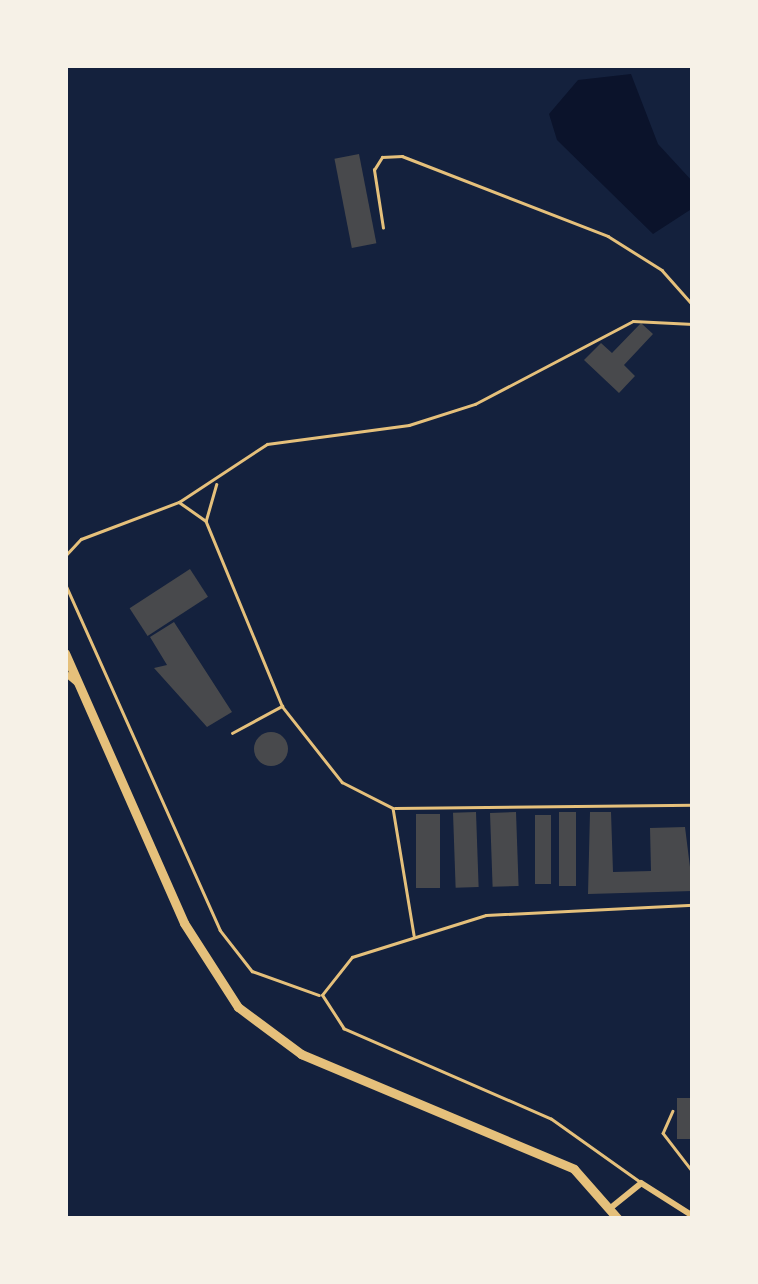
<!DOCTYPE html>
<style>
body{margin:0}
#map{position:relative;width:758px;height:1284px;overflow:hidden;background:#14213d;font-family:"IBM Plex Sans",sans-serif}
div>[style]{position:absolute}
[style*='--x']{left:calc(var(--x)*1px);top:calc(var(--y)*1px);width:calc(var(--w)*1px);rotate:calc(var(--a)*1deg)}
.water>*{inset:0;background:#0b132b}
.building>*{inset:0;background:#48494c;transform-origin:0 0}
.round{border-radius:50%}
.service>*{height:2.5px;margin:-1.25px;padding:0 1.25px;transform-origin:1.25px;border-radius:1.25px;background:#e5c07b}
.minor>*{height:6px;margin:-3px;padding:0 3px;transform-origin:3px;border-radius:3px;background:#e5c07b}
.primary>*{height:9px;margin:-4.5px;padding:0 4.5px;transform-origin:4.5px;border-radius:4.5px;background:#e5c07b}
span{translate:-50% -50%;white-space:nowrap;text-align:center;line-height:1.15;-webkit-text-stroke:9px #f6f1e7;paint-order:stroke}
.frame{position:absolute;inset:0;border:68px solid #f6f1e7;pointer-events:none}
</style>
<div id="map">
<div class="water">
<div style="clip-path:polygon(631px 74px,658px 144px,693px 182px,693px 208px,653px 234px,557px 140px,549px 114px,578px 80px)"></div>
</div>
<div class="building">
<div style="left:359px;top:154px;width:91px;height:25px;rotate:79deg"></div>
<div style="clip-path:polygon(641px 323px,653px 334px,624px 365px,635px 376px,619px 393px,584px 360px,601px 343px,612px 353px)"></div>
<div style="left:190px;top:569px;width:33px;height:72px;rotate:57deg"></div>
<div style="clip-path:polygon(174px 622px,232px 712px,207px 727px,154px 668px,167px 665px,150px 637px)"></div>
<div class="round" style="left:254px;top:732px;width:34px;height:34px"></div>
<div style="left:476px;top:812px;width:75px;height:23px;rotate:88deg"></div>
<div style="left:516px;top:812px;width:74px;height:26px;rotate:88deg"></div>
<div style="left:559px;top:812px;width:17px;height:74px"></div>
<div style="clip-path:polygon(590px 812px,611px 812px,613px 872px,651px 871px,650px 828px,685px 827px,693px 891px,588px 894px)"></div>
<div style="left:416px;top:814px;width:24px;height:74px"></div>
<div style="left:535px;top:815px;width:16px;height:69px"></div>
<div style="left:693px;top:1098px;width:41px;height:16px;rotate:90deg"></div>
</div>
<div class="service">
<div style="--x:383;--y:228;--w:59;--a:-98.8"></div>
<div style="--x:374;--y:170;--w:15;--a:-58"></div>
<div style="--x:382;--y:157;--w:20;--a:-3"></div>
<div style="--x:402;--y:156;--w:221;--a:21.2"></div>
<div style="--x:608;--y:236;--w:64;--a:32.2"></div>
<div style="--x:662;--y:270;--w:47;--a:48.5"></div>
<div style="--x:179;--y:502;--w:33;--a:35"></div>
<div style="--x:206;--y:521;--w:199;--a:67.6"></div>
<div style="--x:206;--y:520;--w:37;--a:-74"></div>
<div style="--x:65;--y:556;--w:23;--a:-47"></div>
<div style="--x:81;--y:539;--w:105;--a:-20.7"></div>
<div style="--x:179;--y:502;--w:105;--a:-33.4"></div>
<div style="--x:267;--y:444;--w:143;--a:-7.6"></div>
<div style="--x:409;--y:425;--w:69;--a:-17.7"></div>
<div style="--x:475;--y:404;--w:178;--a:-27.7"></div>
<div style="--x:633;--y:321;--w:60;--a:2.9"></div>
<div style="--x:65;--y:583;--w:380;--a:65.9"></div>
<div style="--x:220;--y:930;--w:52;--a:52"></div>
<div style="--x:252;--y:971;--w:71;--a:19.7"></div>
<div style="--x:232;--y:733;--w:57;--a:-28.4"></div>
<div style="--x:282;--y:706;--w:97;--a:51.7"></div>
<div style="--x:342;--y:782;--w:57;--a:27"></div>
<div style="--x:393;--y:808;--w:129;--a:80.6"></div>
<div style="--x:395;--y:808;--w:298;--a:-0.6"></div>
<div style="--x:673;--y:1111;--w:24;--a:114"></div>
<div style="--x:663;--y:1133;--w:49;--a:52.4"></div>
<div style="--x:641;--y:1183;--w:110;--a:-144.6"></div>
<div style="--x:551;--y:1119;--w:226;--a:-156.5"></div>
<div style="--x:344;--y:1029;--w:40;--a:-122.9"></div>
<div style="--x:322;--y:995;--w:48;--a:-51.7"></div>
<div style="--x:352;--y:957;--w:140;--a:-17.4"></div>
<div style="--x:486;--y:915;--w:207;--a:-2.8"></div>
</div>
<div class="minor">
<div style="--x:65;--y:673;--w:17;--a:40"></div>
<div style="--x:613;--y:1206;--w:36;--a:-39"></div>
<div style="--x:641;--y:1183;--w:62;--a:32.4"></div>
</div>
<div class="primary">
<div style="--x:65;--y:653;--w:295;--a:66.2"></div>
<div style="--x:184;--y:923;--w:100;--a:57.3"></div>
<div style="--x:238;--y:1007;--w:79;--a:36.7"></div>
<div style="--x:301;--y:1054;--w:296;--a:22.8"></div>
<div style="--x:574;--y:1169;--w:67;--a:48.7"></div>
</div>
<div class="frame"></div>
</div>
